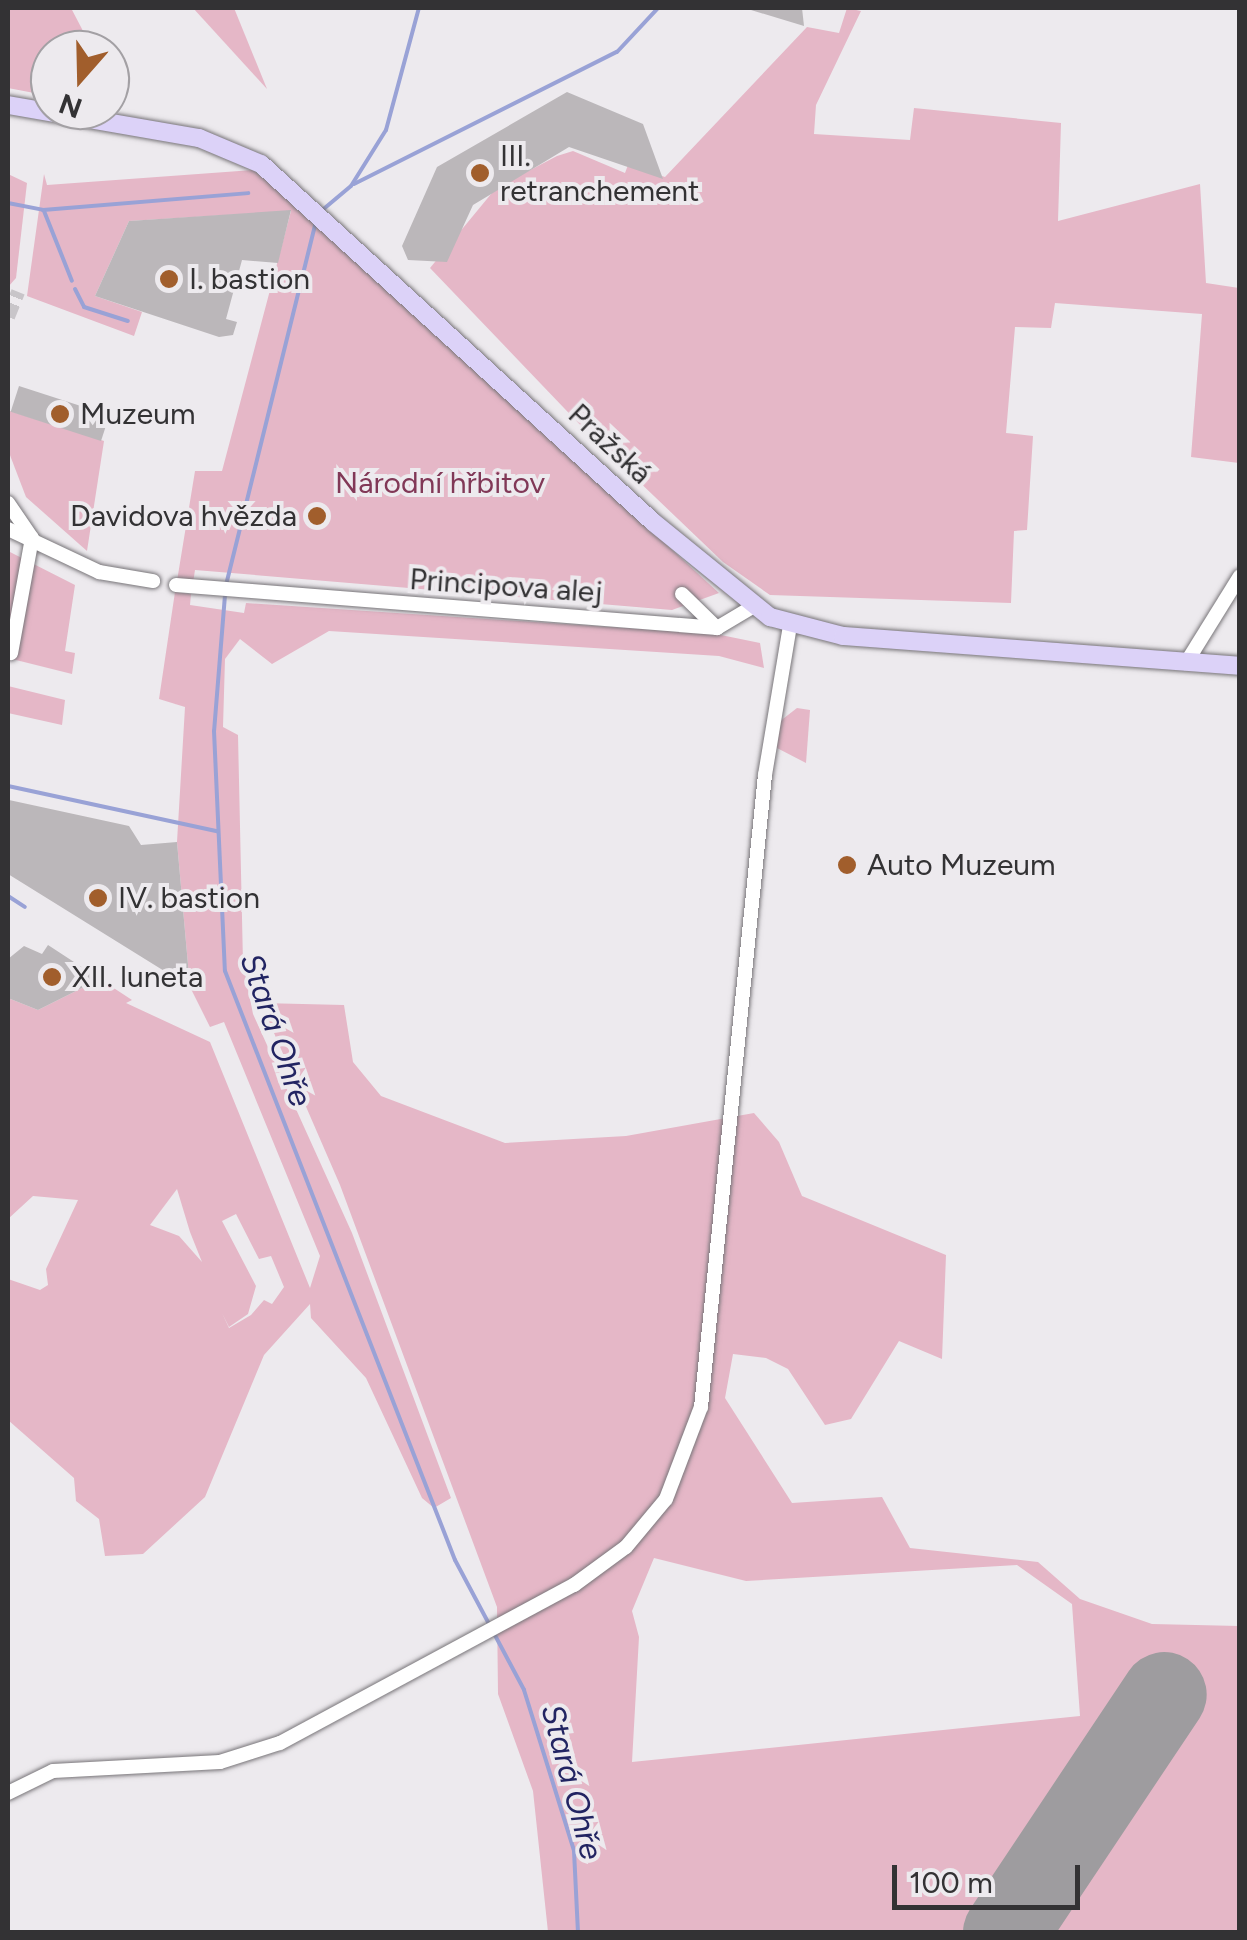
<!DOCTYPE html>
<meta charset="utf-8">
<style>
body{margin:0}
#map{position:relative;width:1247px;height:1940px;overflow:hidden;background:#edeaee;font-family:Figtree,sans-serif}
div>[style]{position:absolute}
[style*='--x']{left:calc(var(--x)*1px);top:calc(var(--y)*1px);width:calc(var(--w)*1px);rotate:calc(var(--a)*1deg)}
.green>*{inset:0;background:#e5b7c7}
.stream>*{height:4px;margin:-2px;padding:0 2px;transform-origin:2px;border-radius:2px;background:#99a2d6}
.runway>*{height:85px;margin:-42.5px;padding:0 42.5px;transform-origin:42.5px;border-radius:42.5px;background:#9e9c9f}
.building>*{inset:0;background:#bbb7ba;transform-origin:0 0}
.minor-tunnel>*{height:14px;margin-top:-7px;transform-origin:0;background:repeating-linear-gradient(90deg,#c8c5c9 0 14px,transparent 0 21px)}
.roads{filter:drop-shadow(0 0 2px #787579) drop-shadow(0 0 2px #787579)}
.minor>*{height:14px;margin:-7px;padding:0 7px;transform-origin:7px;border-radius:7px;background:#fff}
.major>*{height:18px;margin:-9px;padding:0 9px;transform-origin:9px;border-radius:9px;background:#dcd2f8}
.dots>*{width:28px;height:28px;translate:-50% -50%;box-sizing:border-box;border:5px solid #edeaee;border-radius:50%}
span{translate:-50% -50%;white-space:nowrap;text-align:center;line-height:1.15;-webkit-text-stroke:8px #edeaee;paint-order:stroke}
.poi-label{font-size:30px;color:#333234}
.left{translate:0 -50%;text-align:left}
.right{translate:-100% -50%;text-align:right}
.street-label{font-size:30px;color:#333234}
.park-label{font-size:30px;color:#813857}
.water-label{font-size:32px;color:#222462;font-style:italic}
.frame{position:absolute;inset:0;border:10px solid #333234;pointer-events:none}
.north{position:absolute;left:30px;top:30px;width:100px;height:100px;box-sizing:border-box;background:#edeaee;border:2px solid #a3a0a4;border-radius:50%;rotate:200deg;font-size:28px;font-weight:700;line-height:40px;text-align:center;color:#333234}
.north::after{content:'';display:block;margin:auto;width:35px;height:45px;background:#a15e2c;clip-path:polygon(50% 0,100% 100%,50% 72%,0 100%)}
.scale{position:absolute;left:892px;top:1865px;width:188px;height:45px;box-sizing:border-box;border:5px solid #333234;border-top:0;padding-left:12px;font-size:30px;line-height:35px;white-space:nowrap;color:#333234;-webkit-text-stroke:8px #edeaee;paint-order:stroke}
</style>
<div id="map">
<div class="green">
<div style="clip-path:polygon(71px 8px,93px 50px,50px 50px,50px 96px,8px 88px,8px 10px)"></div>
<div style="clip-path:polygon(193px 8px,234px 8px,267px 89px)"></div>
<div style="clip-path:polygon(847px 8px,861px 11px,816px 105px,814px 134px,910px 140px,914px 108px,1061px 123px,1058px 221px,1200px 184px,1206px 283px,1239px 288px,1239px 463px,1191px 457px,1202px 314px,1055px 303px,1051px 328px,1015px 327px,1006px 433px,1033px 436px,1027px 530px,1014px 531px,1011px 603px,770px 595px,723px 562px,586px 431px,430px 268px,496px 188px,557px 156px,573px 151px,625px 173px,628px 165px,665px 177px,807px 27px,839px 33px)"></div>
<div style="clip-path:polygon(253px 170px,300px 208px,719px 593px,672px 610px,195px 570px,193px 583px,177px 581px,195px 471px,222px 471px,291px 211px,129px 221px,95px 296px,142px 312px,134px 336px,27px 296px,44px 174px,47px 185px)"></div>
<div style="clip-path:polygon(8px 174px,27px 183px,16px 278px,8px 287px)"></div>
<div style="clip-path:polygon(10px 411px,104px 441px,87px 551px,26px 497px,8px 450px)"></div>
<div style="clip-path:polygon(8px 551px,75px 585px,65px 651px,75px 653px,72px 674px,8px 658px)"></div>
<div style="clip-path:polygon(evenodd,175px 592px,191px 594px,190px 605px,244px 613px,246px 603px,716px 634px,760px 643px,764px 668px,719px 656px,329px 631px,272px 664px,240px 639px,225px 659px,223px 727px,238px 735px,243px 963px,253px 1014px,352px 1233px,451px 1498px,434px 1508px,422px 1498px,366px 1378px,311px 1318px,310px 1304px,264px 1355px,205px 1497px,143px 1554px,105px 1556px,99px 1519px,76px 1501px,74px 1478px,8px 1420px,8px 1279px,40px 1290px,48px 1285px,46px 1269px,78px 1200px,33px 1196px,8px 1219px,8px 998px,38px 1010px,100px 979px,132px 1000px,126px 1003px,210px 1042px,310px 1288px,320px 1256px,224px 1022px,210px 1027px,190px 987px,177px 842px,185px 707px,159px 699px,175px 592px,177px 1189px,190px 1232px,202px 1262px,179px 1236px,150px 1225px,177px 1189px,175px 592px,236px 1214px,259px 1259px,271px 1256px,284px 1287px,272px 1304px,264px 1300px,251px 1315px,229px 1328px,222px 1313px,229px 1327px,248px 1314px,256px 1286px,222px 1221px,236px 1214px)"></div>
<div style="clip-path:polygon(8px 686px,65px 700px,62px 725px,8px 713px)"></div>
<div style="clip-path:polygon(797px 708px,810px 710px,806px 763px,777px 748px,779px 722px)"></div>
<div style="clip-path:polygon(evenodd,261px 1003px,344px 1005px,353px 1062px,381px 1096px,505px 1143px,626px 1136px,754px 1113px,779px 1142px,802px 1196px,946px 1255px,942px 1359px,899px 1341px,851px 1419px,825px 1425px,788px 1369px,766px 1358px,733px 1354px,725px 1398px,792px 1503px,882px 1497px,910px 1548px,1038px 1562px,1080px 1599px,1152px 1624px,1239px 1626px,1239px 1932px,548px 1932px,533px 1791px,498px 1694px,497px 1607px,340px 1185px,261px 1003px,654px 1558px,746px 1581px,1017px 1565px,1072px 1604px,1080px 1716px,632px 1762px,639px 1637px,632px 1611px,654px 1558px)"></div>
</div>
<div class="stream">
<div style="--x:354;--y:184;--w:294;--a:-26.7"></div>
<div style="--x:617;--y:52;--w:60;--a:-47"></div>
<div style="--x:8;--y:203;--w:36;--a:11"></div>
<div style="--x:43;--y:210;--w:206;--a:-4.7"></div>
<div style="--x:44;--y:211;--w:75;--a:68.2"></div>
<div style="--x:320;--y:212;--w:40;--a:-40"></div>
<div style="--x:351;--y:186;--w:66;--a:-58"></div>
<div style="--x:386;--y:130;--w:126;--a:-74.9"></div>
<div style="--x:75;--y:289;--w:20;--a:63"></div>
<div style="--x:84;--y:307;--w:46;--a:17.7"></div>
<div style="--x:226;--y:585;--w:375;--a:-76.1"></div>
<div style="--x:225;--y:595;--w:136;--a:94.6"></div>
<div style="--x:214;--y:731;--w:240;--a:87.4"></div>
<div style="--x:225;--y:971;--w:632;--a:68.67"></div>
<div style="--x:455;--y:1560;--w:147;--a:62"></div>
<div style="--x:524;--y:1690;--w:169;--a:72.7"></div>
<div style="--x:574;--y:1851;--w:81;--a:87.2"></div>
<div style="--x:8;--y:786;--w:214;--a:12.2"></div>
<div style="--x:8;--y:896;--w:20;--a:33"></div>
</div>
<div class="runway">
<div style="--x:1005;--y:1932;--w:286;--a:-56.3"></div>
</div>
<div class="building">
<div style="clip-path:polygon(751px 8px,802px 8px,804px 26px,751px 10px)"></div>
<div style="clip-path:polygon(567px 92px,643px 124px,663px 179px,569px 147px,473px 205px,447px 262px,408px 260px,402px 246px,437px 167px)"></div>
<div style="clip-path:polygon(291px 210px,278px 263px,242px 260px,226px 319px,237px 322px,233px 335px,219px 337px,95px 296px,129px 221px)"></div>
<div style="left:19px;top:386px;width:95px;height:27px;rotate:18deg"></div>
<div style="clip-path:polygon(9px 800px,129px 826px,141px 845px,177px 842px,190px 987px,8px 874px)"></div>
<div style="clip-path:polygon(48px 945px,100px 979px,38px 1010px,8px 998px,8px 959px,24px 946px,42px 954px)"></div>
</div>
<div class="minor-tunnel">
<div style="--x:8;--y:317;--w:27;--a:-68"></div>
</div>
<div class="roads">
<div class="minor">
<div style="--x:8;--y:503;--w:42;--a:55.6"></div>
<div style="--x:32;--y:538;--w:117;--a:100.3"></div>
<div style="--x:8;--y:529;--w:101;--a:25.3"></div>
<div style="--x:99;--y:572;--w:55;--a:9.5"></div>
<div style="--x:176;--y:585;--w:543;--a:4.54"></div>
<div style="--x:717;--y:628;--w:43;--a:-30.7"></div>
<div style="--x:682;--y:594;--w:49;--a:44.2"></div>
<div style="--x:1186;--y:663;--w:102;--a:-58.2"></div>
<div style="--x:8;--y:1793;--w:50;--a:-26.1"></div>
<div style="--x:53;--y:1771;--w:167;--a:-3.1"></div>
<div style="--x:220;--y:1762;--w:63;--a:-17.6"></div>
<div style="--x:280;--y:1743;--w:334;--a:-28.3"></div>
<div style="--x:574;--y:1585;--w:64;--a:-36.2"></div>
<div style="--x:626;--y:1547;--w:62;--a:-50.2"></div>
<div style="--x:666;--y:1499;--w:98;--a:-69.2"></div>
<div style="--x:701;--y:1407;--w:635;--a:-84.22"></div>
<div style="--x:765;--y:775;--w:152;--a:-80.5"></div>
</div>
<div class="major">
<div style="--x:8;--y:105;--w:194;--a:9.8"></div>
<div style="--x:199;--y:138;--w:67;--a:22.8"></div>
<div style="--x:261;--y:164;--w:531;--a:42.4"></div>
<div style="--x:653;--y:522;--w:151;--a:39.1"></div>
<div style="--x:770;--y:617;--w:75;--a:14.6"></div>
<div style="--x:843;--y:636;--w:398;--a:4.3"></div>
</div>
</div>
<div class="dots">
<div style="left:480px;top:173px;background:#a15e2c"></div>
<div style="left:169px;top:279px;background:#a15e2c"></div>
<div style="left:60px;top:414px;background:#a15e2c"></div>
<div style="left:317px;top:516px;background:#a15e2c"></div>
<div style="left:847px;top:865px;background:#a15e2c"></div>
<div style="left:98px;top:898px;background:#a15e2c"></div>
<div style="left:52px;top:977px;background:#a15e2c"></div>
</div>
<div class="poi-label">
<span class="left" style="left:500px;top:173px">III.<br>retranchement</span>
<span class="left" style="left:189px;top:279px">I. bastion</span>
<span class="left" style="left:80px;top:414px">Muzeum</span>
<span class="right" style="left:297px;top:516px">Davidova hvězda</span>
<span class="left" style="left:867px;top:865px">Auto Muzeum</span>
<span class="left" style="left:118px;top:898px">IV. bastion</span>
<span class="left" style="left:72px;top:977px">XII. luneta</span>
</div>
<div class="street-label">
<span style="left:610px;top:444px;rotate:43deg">Pražská</span>
<span style="left:506px;top:586px;rotate:4deg">Principova alej</span>
</div>
<div class="park-label">
<span style="left:440px;top:483px">Národní hřbitov</span>
</div>
<div class="water-label">
<span style="left:276px;top:1030px;rotate:71deg">Stará Ohře</span>
<span style="left:572px;top:1782px;rotate:75deg">Stará Ohře</span>
</div>
<div class="frame"></div>
<div class="north">N</div>
<div class="scale">100 m</div>
</div>
